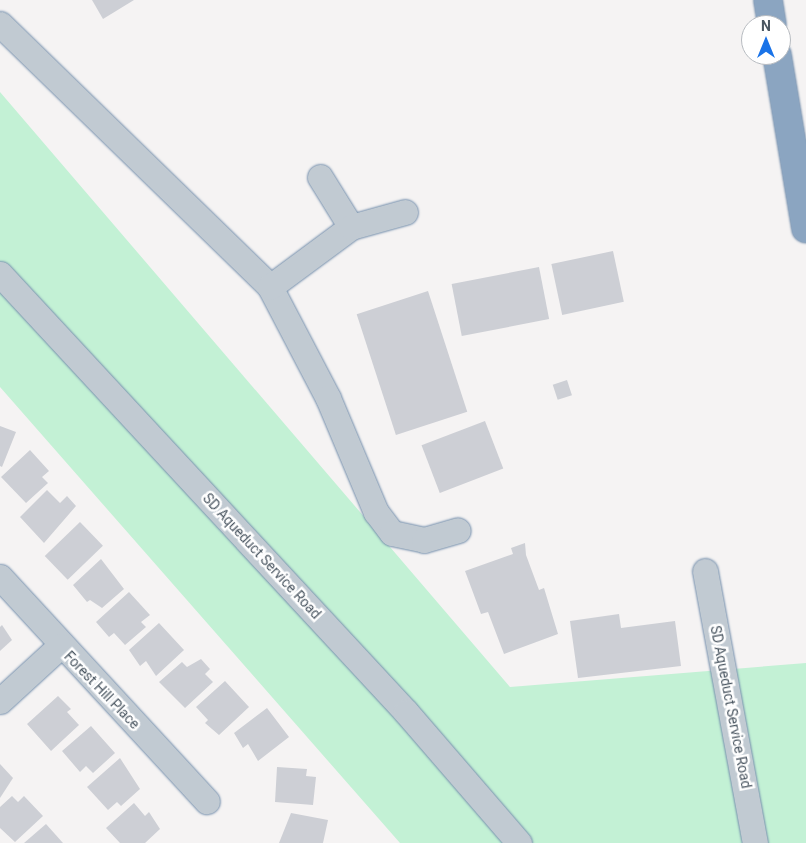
<!DOCTYPE html>
<style>
body{margin:0}
#map{position:relative;width:806px;height:843px;overflow:hidden;background:#f5f3f3;font-family:Roboto,sans-serif}
div>[style]{position:absolute}
[style*='--x']{left:calc(var(--x)*1px);top:calc(var(--y)*1px);width:calc(var(--w)*1px);rotate:calc(var(--a)*1deg)}
.green>*{inset:0;background:#c3f1d5}
.building>*{inset:0;background:#cdcfd5;transform-origin:0 0}
.roads{filter:drop-shadow(0 0 1px #7690ad) drop-shadow(0 0 1px #7690ad)}
.minor>*{height:25px;margin:-12.5px;padding:0 12.5px;transform-origin:12.5px;border-radius:12.5px;background:#c1cad2}
.highway>*{height:28px;margin:-14px;padding:0 14px;transform-origin:14px;border-radius:14px;background:#8ba5c1}
span{translate:-50% -50%;white-space:nowrap;text-align:center;line-height:1.15;-webkit-text-stroke:5px #fff;paint-order:stroke}
.street-label{font-size:14px;color:#4a5661}
.north{position:absolute;left:741px;top:15px;width:50px;height:50px;box-sizing:border-box;background:#fff;border:1px solid #b7bbc0;border-radius:50%;rotate:0deg;font-size:14px;font-weight:700;line-height:20px;text-align:center;color:#4a5661}
.north::after{content:'';display:block;margin:auto;width:18px;height:22px;background:#1a73e8;clip-path:polygon(50% 0,100% 100%,50% 72%,0 100%)}
</style>
<div id="map">
<div class="green">
<div style="clip-path:polygon(0 92px,510px 687px,806px 663px,806px 843px,400px 843px,0 387px)"></div>
</div>
<div class="building">
<div style="clip-path:polygon(92px 0,134px 0,103px 19px)"></div>
<div style="left:613px;top:251px;width:52px;height:63px;rotate:78deg"></div>
<div style="left:539px;top:267px;width:53px;height:89px;rotate:79deg"></div>
<div style="left:428px;top:291px;width:127px;height:75px;rotate:72deg"></div>
<div style="left:567px;top:380px;width:16px;height:15px;rotate:72deg"></div>
<div style="left:485px;top:421px;width:51px;height:68px;rotate:69deg"></div>
<div style="clip-path:polygon(0 426px,16px 432px,2px 467px,0 466px)"></div>
<div style="clip-path:polygon(30px 450px,49px 471px,42px 477px,48px 483px,26px 503px,1px 477px)"></div>
<div style="clip-path:polygon(47px 490px,60px 503px,67px 496px,76px 506px,44px 543px,20px 517px)"></div>
<div style="left:80px;top:522px;width:33px;height:49px;rotate:46deg"></div>
<div style="clip-path:polygon(525px 543px,526px 555px,539px 590px,544px 588px,558px 634px,504px 654px,488px 612px,481px 614px,465px 571px,513px 554px,511px 548px)"></div>
<div style="clip-path:polygon(101px 559px,124px 589px,102px 608px,90px 600px,87px 602px,73px 585px)"></div>
<div style="clip-path:polygon(129px 592px,150px 615px,141px 622px,146px 627px,125px 645px,114px 633px,109px 637px,96px 622px)"></div>
<div style="clip-path:polygon(619px 614px,621px 628px,675px 621px,681px 666px,578px 678px,570px 621px)"></div>
<div style="clip-path:polygon(159px 623px,184px 650px,156px 676px,146px 661px,140px 666px,129px 650px)"></div>
<div style="clip-path:polygon(2px 625px,12px 640px,0 651px,0 627px)"></div>
<div style="clip-path:polygon(201px 659px,210px 669px,205px 674px,213px 682px,185px 708px,159px 682px,182px 662px,187px 667px)"></div>
<div style="clip-path:polygon(225px 681px,249px 707px,219px 735px,205px 723px,208px 720px,196px 707px)"></div>
<div style="clip-path:polygon(58px 696px,71px 709px,67px 712px,79px 725px,51px 751px,27px 724px)"></div>
<div style="clip-path:polygon(267px 708px,289px 737px,258px 761px,248px 744px,243px 748px,234px 733px)"></div>
<div style="clip-path:polygon(91px 726px,115px 753px,93px 773px,86px 766px,80px 772px,62px 751px)"></div>
<div style="clip-path:polygon(120px 758px,140px 789px,121px 806px,117px 802px,108px 810px,87px 787px)"></div>
<div style="clip-path:polygon(0 764px,13px 778px,0 798px)"></div>
<div style="clip-path:polygon(277px 767px,307px 769px,306px 776px,316px 777px,313px 805px,275px 802px)"></div>
<div style="clip-path:polygon(12px 796px,18px 802px,24px 796px,43px 816px,15px 842px,0 828px,0 807px)"></div>
<div style="clip-path:polygon(134px 803px,145px 816px,149px 812px,160px 829px,145px 843px,120px 843px,106px 828px)"></div>
<div style="clip-path:polygon(291px 813px,328px 820px,323px 843px,279px 843px)"></div>
<div style="clip-path:polygon(46px 824px,63px 843px,24px 843px)"></div>
</div>
<div class="roads">
<div class="minor">
<div style="--x:0;--y:24;--w:377;--a:44.2"></div>
<div style="--x:270;--y:287;--w:125;--a:62.4"></div>
<div style="--x:328;--y:398;--w:124;--a:67.2"></div>
<div style="--x:376;--y:512;--w:26;--a:53"></div>
<div style="--x:392;--y:533;--w:33;--a:12"></div>
<div style="--x:424;--y:540;--w:35;--a:-16"></div>
<div style="--x:320;--y:177;--w:59;--a:58.2"></div>
<div style="--x:0;--y:274;--w:597;--a:47.17"></div>
<div style="--x:406;--y:712;--w:173;--a:49.2"></div>
<div style="--x:270;--y:287;--w:101;--a:-36.5"></div>
<div style="--x:351;--y:227;--w:56;--a:-15.5"></div>
<div style="--x:705;--y:571;--w:277;--a:79.6"></div>
<div style="--x:0;--y:577;--w:305;--a:47.3"></div>
<div style="--x:0;--y:701;--w:81;--a:-42.5"></div>
</div>
<div class="highway">
<div style="--x:768;--y:0;--w:25;--a:81"></div>
<div style="--x:777;--y:55;--w:176;--a:80.5"></div>
</div>
</div>
<div class="street-label">
<span style="left:262px;top:556px;rotate:47deg">SD Aqueduct Service Road</span>
<span style="left:102px;top:690px;rotate:46deg">Forest Hill Place</span>
<span style="left:731px;top:707px;rotate:79deg">SD Aqueduct Service Road</span>
</div>
<div class="north">N</div>
</div>
